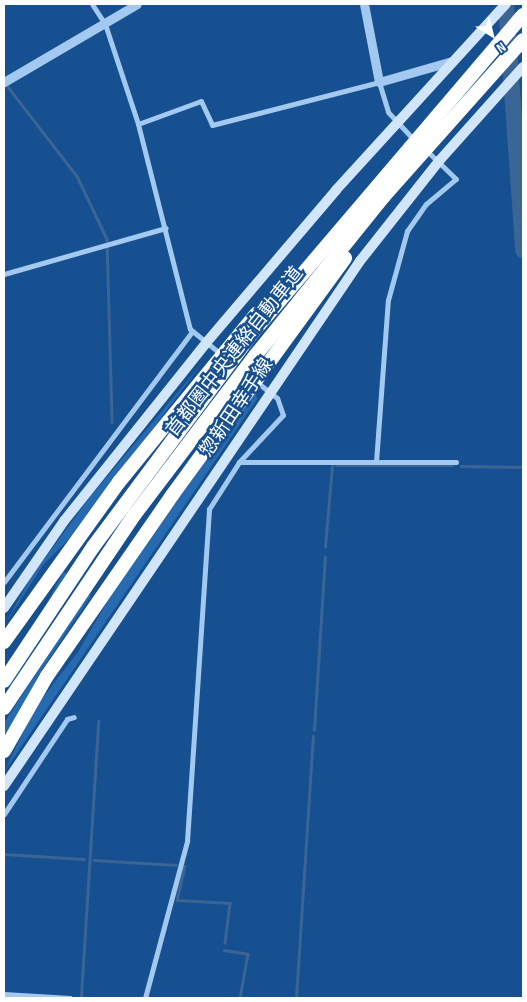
<!DOCTYPE html>
<meta charset="utf-8">
<style>
body{margin:0}
#map{position:relative;width:527px;height:1002px;overflow:hidden;background:#165090;font-family:"Sofia Sans Condensed","Noto Sans JP",sans-serif}
div>[style]{position:absolute}
[style*='--x']{left:calc(var(--x)*1px);top:calc(var(--y)*1px);width:calc(var(--w)*1px);rotate:calc(var(--a)*1deg)}
.green>*{inset:0;background:#286aaf;transform-origin:0 0}
.stream>*{height:2.5px;margin:-1.25px;padding:0 1.25px;transform-origin:1.25px;border-radius:1.25px;background:#3b6594}
.river>*{height:16px;margin:-8px;padding:0 8px;transform-origin:8px;border-radius:8px;background:#3b6594}
.minor>*{height:5px;margin:-2.5px;padding:0 2.5px;transform-origin:2.5px;border-radius:2.5px;background:#a3c9f0}
.tertiary>*{height:9px;margin:-4.5px;padding:0 4.5px;transform-origin:4.5px;border-radius:4.5px;background:#a3c9f0}
.secondary>*{height:10px;margin:-5px;padding:0 5px;transform-origin:5px;border-radius:5px;background:#d1e5fb}
.motorway>*{height:14px;margin:-7px;padding:0 7px;transform-origin:7px;border-radius:7px;background:#fff}
.motorway-bridge>*{height:14px;margin:-7px;padding:0 7px;transform-origin:7px;border-radius:7px;background:#fff}
span{translate:-50% -50%;white-space:nowrap;text-align:center;line-height:1.15;-webkit-text-stroke:5px #165090;paint-order:stroke}
.street-label{font-size:19px;color:#fff}
.frame{position:absolute;inset:0;border:5px solid #fff;pointer-events:none}
.north{position:absolute;left:467px;top:10px;width:50px;height:50px;-webkit-text-stroke:4px #165090;paint-order:stroke;rotate:144deg;font-size:14px;font-weight:700;line-height:20px;text-align:center;color:#fff}
.north::after{content:'';display:block;margin:auto;width:18px;height:22px;background:#fff;clip-path:polygon(50% 0,100% 100%,50% 72%,0 100%)}
</style>
<div id="map">
<div class="green">
<div style="clip-path:polygon(203px 362px,73px 535px,43px 565px,4px 626px,31px 577px,90px 497px)"></div>
<div style="clip-path:polygon(255px 388px,257px 399px,4px 772px,34px 709px,78px 652px,125px 571px)"></div>
<div style="left:63px;top:572px;width:4px;height:106px;rotate:27deg"></div>
<div style="clip-path:polygon(88px 594px,91px 596px,41px 671px,4px 743px,4px 723px)"></div>
</div>
<div class="stream">
<div style="--x:5;--y:83;--w:118;--a:52.3"></div>
<div style="--x:77;--y:176;--w:70;--a:64.5"></div>
<div style="--x:107;--y:239;--w:183;--a:88.4"></div>
<div style="--x:336;--y:466;--w:117;--a:0"></div>
<div style="--x:461;--y:466;--w:62;--a:0.9"></div>
<div style="--x:325;--y:547;--w:81;--a:-85.1"></div>
<div style="--x:314;--y:730;--w:173;--a:-86.4"></div>
<div style="--x:4;--y:854;--w:80;--a:3.6"></div>
<div style="--x:94;--y:860;--w:82;--a:3.5"></div>
<div style="--x:185;--y:866;--w:35;--a:103"></div>
<div style="--x:177;--y:900;--w:53;--a:3.2"></div>
<div style="--x:230;--y:903;--w:40;--a:97.1"></div>
<div style="--x:224;--y:950;--w:24;--a:9"></div>
<div style="--x:248;--y:954;--w:45;--a:100.3"></div>
<div style="--x:81;--y:996;--w:275;--a:-86.4"></div>
<div style="--x:296;--y:998;--w:262;--a:-86.3"></div>
</div>
<div class="river">
<div style="--x:506;--y:4;--w:247;--a:86"></div>
</div>
<div class="minor">
<div style="--x:92;--y:4;--w:24;--a:57"></div>
<div style="--x:105;--y:24;--w:105;--a:71.7"></div>
<div style="--x:138;--y:124;--w:211;--a:75.8"></div>
<div style="--x:190;--y:329;--w:41;--a:39.1"></div>
<div style="--x:138;--y:124;--w:67;--a:-20.1"></div>
<div style="--x:201;--y:101;--w:26;--a:65"></div>
<div style="--x:212;--y:125;--w:172;--a:-14.4"></div>
<div style="--x:379;--y:82;--w:31;--a:73"></div>
<div style="--x:388;--y:112;--w:38;--a:47"></div>
<div style="--x:4;--y:274;--w:168;--a:-15.9"></div>
<div style="--x:239;--y:462;--w:217;--a:0"></div>
<div style="--x:376;--y:462;--w:162;--a:-85.8"></div>
<div style="--x:388;--y:300;--w:72;--a:-74.6"></div>
<div style="--x:407;--y:231;--w:33;--a:-55"></div>
<div style="--x:426;--y:204;--w:39;--a:-40"></div>
<div style="--x:456;--y:179;--w:42;--a:-136"></div>
<div style="--x:4;--y:582;--w:313;--a:-53.1"></div>
<div style="--x:4;--y:814;--w:114;--a:-56.4"></div>
<div style="--x:67;--y:719;--w:7;--a:-16"></div>
<div style="--x:4;--y:994;--w:66;--a:3.5"></div>
<div style="--x:145;--y:998;--w:163;--a:-75"></div>
<div style="--x:187;--y:841;--w:333;--a:-86.2"></div>
<div style="--x:209;--y:509;--w:56;--a:-57.4"></div>
<div style="--x:239;--y:462;--w:64;--a:-46.9"></div>
<div style="--x:283;--y:415;--w:18;--a:-109"></div>
<div style="--x:277;--y:398;--w:42;--a:-141.8"></div>
</div>
<div class="tertiary">
<div style="--x:364;--y:4;--w:79;--a:79.1"></div>
<div style="--x:379;--y:82;--w:76;--a:-16"></div>
<div style="--x:4;--y:82;--w:154;--a:-30.4"></div>
</div>
<div class="secondary">
<div style="--x:4;--y:608;--w:106;--a:-55.4"></div>
<div style="--x:64;--y:521;--w:228;--a:-51.4"></div>
<div style="--x:206;--y:343;--w:201;--a:-49.6"></div>
<div style="--x:336;--y:190;--w:252;--a:-47.6"></div>
<div style="--x:4;--y:786;--w:634;--a:-55.86"></div>
<div style="--x:360;--y:261;--w:127;--a:-51.7"></div>
<div style="--x:439;--y:161;--w:126;--a:-48.2"></div>
</div>
<div class="motorway">
<div style="--x:4;--y:642;--w:197;--a:-54.3"></div>
<div style="--x:4;--y:751;--w:86;--a:-60.2"></div>
<div style="--x:47;--y:676;--w:221;--a:-55.3"></div>
</div>
<div class="motorway-bridge">
<div style="--x:119;--y:482;--w:217;--a:-50.8"></div>
<div style="--x:173;--y:494;--w:292;--a:-53.9"></div>
<div style="--x:4;--y:681;--w:161;--a:-56.4"></div>
<div style="--x:93;--y:547;--w:269;--a:-53.3"></div>
<div style="--x:254;--y:331;--w:415;--a:-49.6"></div>
<div style="--x:4;--y:708;--w:234;--a:-56"></div>
<div style="--x:135;--y:514;--w:198;--a:-52.8"></div>
<div style="--x:255;--y:356;--w:206;--a:-51.1"></div>
<div style="--x:384;--y:196;--w:209;--a:-48.3"></div>
</div>
<div class="street-label">
<span style="left:235px;top:352px;rotate:-52deg">首都圏中央連絡自動車道</span>
<span style="left:237px;top:408px;rotate:-56deg">惣新田幸手線</span>
</div>
<div class="frame"></div>
<div class="north">N</div>
</div>
